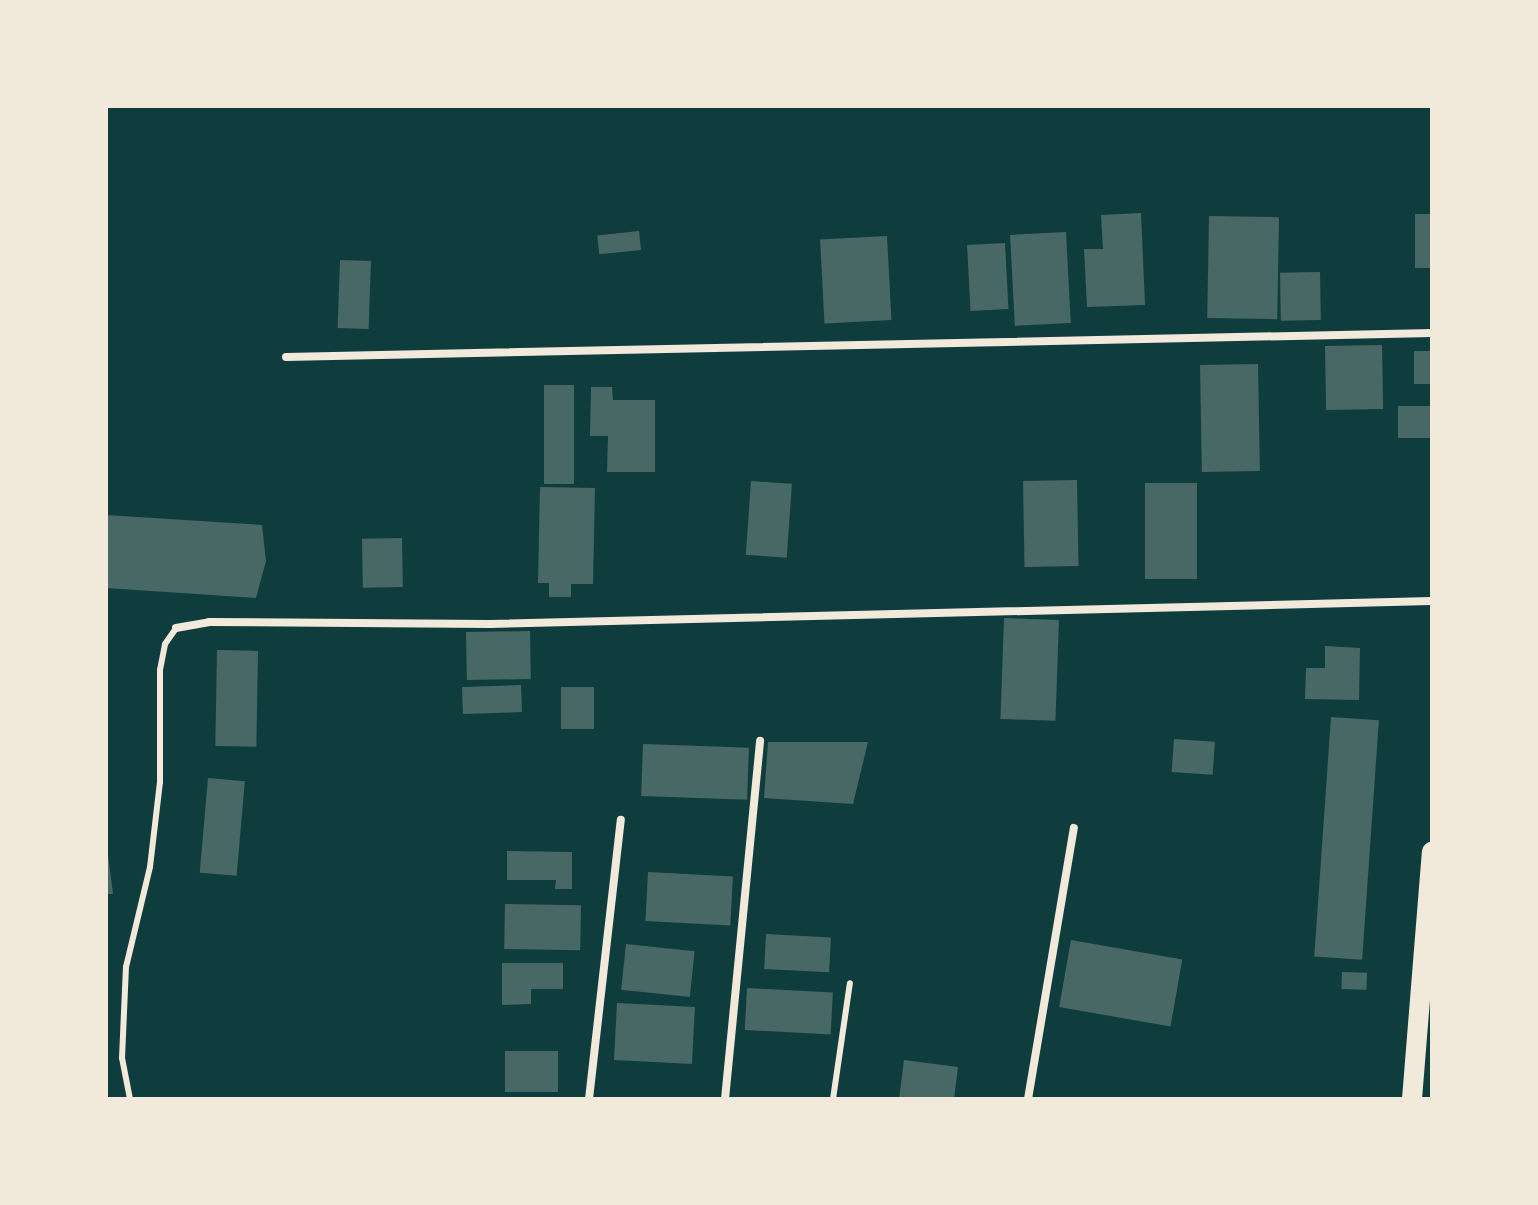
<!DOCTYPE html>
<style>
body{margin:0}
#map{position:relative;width:1538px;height:1205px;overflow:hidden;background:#0f3d3e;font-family:Overpass,sans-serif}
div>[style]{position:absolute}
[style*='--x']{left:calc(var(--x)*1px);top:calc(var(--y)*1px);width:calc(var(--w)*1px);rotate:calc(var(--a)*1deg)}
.building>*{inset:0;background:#486865;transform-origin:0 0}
.service>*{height:6px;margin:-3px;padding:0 3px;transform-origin:3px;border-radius:3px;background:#f1e9da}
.minor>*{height:8px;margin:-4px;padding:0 4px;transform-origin:4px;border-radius:4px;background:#f1e9da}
.primary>*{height:20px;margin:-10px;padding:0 10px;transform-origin:10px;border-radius:10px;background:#f1e9da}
span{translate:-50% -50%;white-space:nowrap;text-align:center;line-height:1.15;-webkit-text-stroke:6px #f1e9da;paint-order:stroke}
.frame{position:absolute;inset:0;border:108px solid #f1e9da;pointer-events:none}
</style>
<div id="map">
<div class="building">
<div style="clip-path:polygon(1141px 213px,1145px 305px,1087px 307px,1084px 249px,1103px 249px,1101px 215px)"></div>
<div style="left:1415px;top:214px;width:17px;height:54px"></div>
<div style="left:1209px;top:216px;width:70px;height:102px;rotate:1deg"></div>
<div style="left:639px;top:231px;width:19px;height:42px;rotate:84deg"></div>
<div style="left:1066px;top:232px;width:91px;height:56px;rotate:87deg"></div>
<div style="left:887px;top:236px;width:84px;height:67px;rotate:87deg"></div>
<div style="left:1005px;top:243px;width:66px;height:38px;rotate:87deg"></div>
<div style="left:340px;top:260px;width:31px;height:68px;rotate:2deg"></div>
<div style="left:1320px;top:272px;width:48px;height:40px;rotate:89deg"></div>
<div style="left:1382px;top:345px;width:64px;height:57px;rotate:89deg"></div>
<div style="left:1414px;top:351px;width:18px;height:33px"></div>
<div style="left:1258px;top:364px;width:107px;height:58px;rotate:89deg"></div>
<div style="left:544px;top:385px;width:30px;height:99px"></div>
<div style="clip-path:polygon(591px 387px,612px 387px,613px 400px,655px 400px,655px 472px,607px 472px,608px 436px,590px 436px)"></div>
<div style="left:1432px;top:406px;width:32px;height:34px;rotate:90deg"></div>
<div style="left:1077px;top:480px;width:86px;height:54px;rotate:89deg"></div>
<div style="left:751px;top:481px;width:41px;height:74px;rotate:4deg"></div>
<div style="left:1145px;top:483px;width:52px;height:96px"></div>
<div style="clip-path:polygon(540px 487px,595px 488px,593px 584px,571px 584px,571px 597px,549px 597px,549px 583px,538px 583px)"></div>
<div style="clip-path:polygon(106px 515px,262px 525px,266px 561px,256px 598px,106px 588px)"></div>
<div style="left:402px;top:538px;width:49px;height:40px;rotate:89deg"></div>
<div style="left:1004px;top:618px;width:55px;height:101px;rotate:2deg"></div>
<div style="left:530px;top:631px;width:48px;height:64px;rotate:89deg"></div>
<div style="clip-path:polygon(1325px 646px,1360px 648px,1359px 700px,1305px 699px,1306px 668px,1325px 668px)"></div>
<div style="left:217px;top:650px;width:41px;height:96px;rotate:1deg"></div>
<div style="left:521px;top:685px;width:27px;height:59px;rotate:88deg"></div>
<div style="left:561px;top:687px;width:33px;height:42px"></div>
<div style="left:1331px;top:717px;width:48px;height:240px;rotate:4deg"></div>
<div style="left:1174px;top:739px;width:41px;height:33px;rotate:4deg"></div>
<div style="clip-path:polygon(768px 742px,868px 742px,853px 804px,764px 798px)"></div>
<div style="left:643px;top:744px;width:106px;height:52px;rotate:2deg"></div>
<div style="left:208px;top:778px;width:37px;height:95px;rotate:5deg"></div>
<div style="clip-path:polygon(106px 839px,113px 894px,106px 894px)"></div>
<div style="clip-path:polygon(507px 851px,572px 852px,572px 889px,555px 889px,556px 880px,507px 880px)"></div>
<div style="left:648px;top:872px;width:85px;height:49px;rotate:3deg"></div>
<div style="left:505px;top:904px;width:76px;height:45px;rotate:1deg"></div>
<div style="left:766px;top:934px;width:65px;height:35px;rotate:3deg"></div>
<div style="left:1071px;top:940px;width:113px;height:68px;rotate:10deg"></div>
<div style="left:626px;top:944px;width:69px;height:46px;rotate:6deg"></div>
<div style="clip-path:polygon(502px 963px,563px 963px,563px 989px,531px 989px,531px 1004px,502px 1005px)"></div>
<div style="left:1342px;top:972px;width:25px;height:17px;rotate:2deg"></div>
<div style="left:747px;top:988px;width:86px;height:42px;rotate:3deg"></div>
<div style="left:617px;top:1003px;width:78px;height:57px;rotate:3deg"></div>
<div style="left:505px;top:1051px;width:53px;height:41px"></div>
<div style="clip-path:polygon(904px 1060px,958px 1067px,954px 1099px,899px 1099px)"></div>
</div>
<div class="service">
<div style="--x:130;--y:1099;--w:42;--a:-101"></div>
<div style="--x:122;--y:1058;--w:91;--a:-87.5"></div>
<div style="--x:126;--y:967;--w:103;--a:-76.5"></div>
<div style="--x:150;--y:867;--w:86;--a:-83.3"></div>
<div style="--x:160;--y:782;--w:112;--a:-90"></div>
<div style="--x:160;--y:670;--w:26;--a:-79"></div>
<div style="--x:165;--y:644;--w:19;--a:-55"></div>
<div style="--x:833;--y:1099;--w:117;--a:-81.7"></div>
</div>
<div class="minor">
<div style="--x:286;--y:357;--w:1146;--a:-1.2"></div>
<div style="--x:176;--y:628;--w:34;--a:-10"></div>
<div style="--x:209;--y:622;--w:281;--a:0.4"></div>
<div style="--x:490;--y:624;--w:942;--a:-1.4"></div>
<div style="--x:589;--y:1099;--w:281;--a:-83.5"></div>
<div style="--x:725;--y:1099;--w:360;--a:-84.4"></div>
<div style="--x:1028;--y:1099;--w:275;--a:-80.4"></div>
</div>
<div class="primary">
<div style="--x:1412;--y:1099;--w:248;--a:-85.4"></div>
</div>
<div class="frame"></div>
</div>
